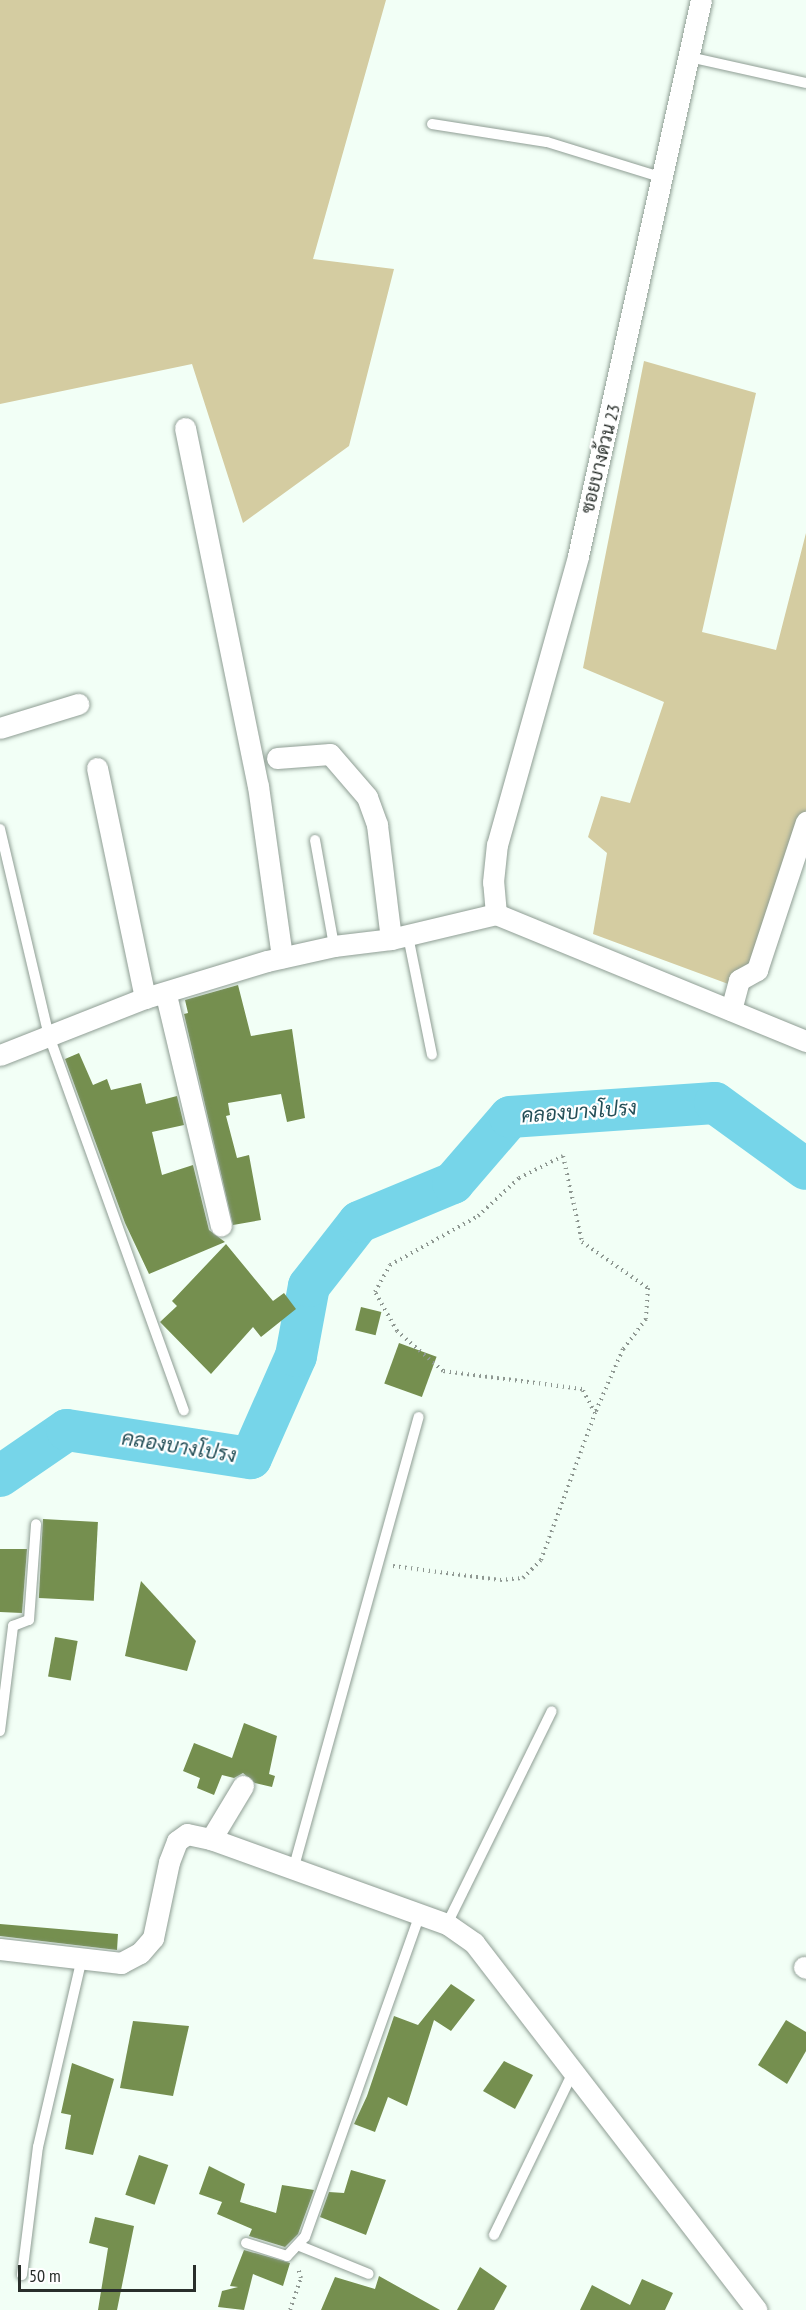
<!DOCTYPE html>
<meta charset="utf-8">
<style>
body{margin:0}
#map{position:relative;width:806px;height:2310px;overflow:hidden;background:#f2fff6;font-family:"PT Sans Narrow",Sarabun,sans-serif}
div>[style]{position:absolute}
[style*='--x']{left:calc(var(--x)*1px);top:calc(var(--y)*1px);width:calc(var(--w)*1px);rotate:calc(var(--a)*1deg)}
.green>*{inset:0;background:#d4cca1}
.river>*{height:42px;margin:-21px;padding:0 21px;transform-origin:21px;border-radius:21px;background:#76d5e9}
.building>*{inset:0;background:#758f4f;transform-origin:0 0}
.path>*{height:4px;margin-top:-2px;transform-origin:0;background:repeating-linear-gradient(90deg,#8f9892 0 1.5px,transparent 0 6px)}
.roads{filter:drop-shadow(0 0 2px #8f9e94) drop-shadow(0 0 2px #8f9e94)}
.lane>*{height:10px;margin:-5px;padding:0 5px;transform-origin:5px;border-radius:5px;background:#fff}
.street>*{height:21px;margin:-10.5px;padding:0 10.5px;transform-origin:10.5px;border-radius:10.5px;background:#fff}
span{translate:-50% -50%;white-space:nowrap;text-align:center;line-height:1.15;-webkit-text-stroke:4.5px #fff;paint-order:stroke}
.street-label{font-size:18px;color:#292f2b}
.water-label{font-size:20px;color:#234e57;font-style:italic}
.scale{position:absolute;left:18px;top:2265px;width:178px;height:27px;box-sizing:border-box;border:3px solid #292f2b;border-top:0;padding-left:8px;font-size:18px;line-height:21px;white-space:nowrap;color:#292f2b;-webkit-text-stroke:4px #fff;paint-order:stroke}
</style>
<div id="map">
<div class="green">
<div style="clip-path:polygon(0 0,386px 0,313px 259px,394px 269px,349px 446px,243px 523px,192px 364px,0 404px)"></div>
<div style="clip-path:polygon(644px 361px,756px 393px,702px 632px,776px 650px,806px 533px,806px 810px,756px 978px,731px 985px,593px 934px,607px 853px,588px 837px,601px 796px,630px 803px,664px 702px,583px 668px)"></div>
</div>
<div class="river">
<div style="--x:0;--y:1476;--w:81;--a:-34.5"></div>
<div style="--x:67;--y:1430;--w:186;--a:8.7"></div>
<div style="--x:251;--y:1458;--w:111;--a:-66.2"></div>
<div style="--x:296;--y:1356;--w:71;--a:-79.5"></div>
<div style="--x:309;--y:1286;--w:81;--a:-52"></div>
<div style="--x:359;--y:1222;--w:102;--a:-22.5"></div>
<div style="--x:453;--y:1183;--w:87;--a:-49.2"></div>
<div style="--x:510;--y:1117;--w:205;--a:-3.9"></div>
<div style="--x:715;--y:1103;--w:112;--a:36"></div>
</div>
<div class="building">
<div style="clip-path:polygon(238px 985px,251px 1036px,292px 1029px,305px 1118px,287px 1122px,281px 1094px,228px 1103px,230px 1115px,226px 1116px,237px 1158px,249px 1155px,261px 1220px,233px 1225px,184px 1014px,188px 1013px,185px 1000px)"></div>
<div style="clip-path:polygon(79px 1053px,93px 1085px,107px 1079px,111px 1090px,141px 1083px,146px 1104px,177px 1096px,184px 1125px,152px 1132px,162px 1175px,193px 1165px,209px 1230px,225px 1242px,149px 1274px,125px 1223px,65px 1059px)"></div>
<div style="clip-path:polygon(226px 1244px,273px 1301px,284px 1293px,296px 1309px,261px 1337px,253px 1327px,211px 1374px,160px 1322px,177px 1306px,172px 1301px)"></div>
<div style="left:361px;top:1307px;width:21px;height:24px;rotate:14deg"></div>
<div style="left:399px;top:1343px;width:40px;height:43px;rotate:20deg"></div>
<div style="left:43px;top:1519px;width:55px;height:79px;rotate:3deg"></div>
<div style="clip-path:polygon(0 1549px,27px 1549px,22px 1613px,0 1612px)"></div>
<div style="clip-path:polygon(141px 1581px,196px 1641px,187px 1671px,125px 1656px)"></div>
<div style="left:55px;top:1637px;width:23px;height:40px;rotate:10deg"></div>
<div style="clip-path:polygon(244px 1723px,277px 1736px,269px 1774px,275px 1776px,272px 1787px,255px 1783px,243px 1773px,234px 1778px,222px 1775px,214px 1795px,197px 1788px,200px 1778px,183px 1771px,194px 1743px,232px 1758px)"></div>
<div style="clip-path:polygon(0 1924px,118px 1934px,117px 1950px,0 1936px)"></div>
<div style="clip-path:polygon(451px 1984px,475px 2000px,451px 2031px,434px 2020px,407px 2106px,388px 2097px,375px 2132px,354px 2124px,367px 2096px,394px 2016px,418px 2025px)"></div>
<div style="clip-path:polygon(786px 2020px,806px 2032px,806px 2051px,787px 2084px,758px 2065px)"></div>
<div style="clip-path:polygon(133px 2021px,189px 2026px,173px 2096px,120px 2088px)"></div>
<div style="clip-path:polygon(504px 2061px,533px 2075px,515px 2109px,483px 2091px)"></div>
<div style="clip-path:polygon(72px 2063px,114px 2079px,93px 2155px,65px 2149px,71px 2115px,61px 2113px)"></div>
<div style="left:139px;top:2155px;width:31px;height:42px;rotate:19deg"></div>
<div style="clip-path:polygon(209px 2166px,245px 2184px,240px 2202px,276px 2213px,282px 2185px,314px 2190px,298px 2234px,285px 2247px,249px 2236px,252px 2229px,217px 2214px,222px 2202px,199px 2194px)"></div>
<div style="clip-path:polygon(351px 2170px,386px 2180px,366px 2235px,320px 2217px,329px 2192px,344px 2193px)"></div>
<div style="clip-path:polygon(95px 2217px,134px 2226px,117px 2310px,98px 2310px,108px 2248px,89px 2243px)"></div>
<div style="clip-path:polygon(244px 2250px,290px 2263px,283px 2286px,253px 2274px,244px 2310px,218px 2307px,222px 2291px,238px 2287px,230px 2286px)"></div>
<div style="clip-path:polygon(480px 2267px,507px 2286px,494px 2310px,457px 2310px)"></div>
<div style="clip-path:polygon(379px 2276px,440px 2310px,321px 2310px,335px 2277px,375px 2289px)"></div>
<div style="clip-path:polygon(642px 2279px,673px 2293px,665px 2310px,580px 2310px,592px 2285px,630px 2305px)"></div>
</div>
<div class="path">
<div style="--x:393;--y:1566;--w:108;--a:7.5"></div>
<div style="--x:500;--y:1580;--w:23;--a:-5"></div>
<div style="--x:523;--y:1578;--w:25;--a:-45"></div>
<div style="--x:541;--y:1560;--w:157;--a:-69.8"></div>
<div style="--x:595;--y:1413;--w:27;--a:-118"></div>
<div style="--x:582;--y:1389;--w:140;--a:-172.6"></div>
<div style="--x:443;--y:1371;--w:61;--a:-139"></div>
<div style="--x:397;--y:1331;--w:45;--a:-119.4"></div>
<div style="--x:375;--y:1292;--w:31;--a:-61"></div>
<div style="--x:390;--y:1265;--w:101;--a:-29.1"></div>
<div style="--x:478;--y:1216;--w:56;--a:-42.8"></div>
<div style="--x:519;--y:1178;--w:49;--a:-26.6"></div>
<div style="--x:563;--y:1156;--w:88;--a:77.5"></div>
<div style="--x:582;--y:1242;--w:80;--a:34.9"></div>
<div style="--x:648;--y:1288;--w:31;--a:94"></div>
<div style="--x:646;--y:1319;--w:38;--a:127"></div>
<div style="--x:623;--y:1349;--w:70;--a:113.6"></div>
<div style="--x:290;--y:2310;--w:34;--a:-71"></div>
<div style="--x:301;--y:2278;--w:10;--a:-107"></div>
</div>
<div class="roads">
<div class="lane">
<div style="--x:689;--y:57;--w:120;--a:12.5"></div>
<div style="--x:432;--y:124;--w:116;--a:8.9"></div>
<div style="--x:547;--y:142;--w:121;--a:17.2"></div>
<div style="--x:0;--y:829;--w:213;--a:76.7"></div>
<div style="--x:49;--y:1036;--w:398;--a:70.2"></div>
<div style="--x:315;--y:840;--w:108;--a:79.8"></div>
<div style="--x:408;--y:936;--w:121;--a:78.6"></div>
<div style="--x:0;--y:1731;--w:106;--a:-82.9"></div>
<div style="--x:13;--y:1626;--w:17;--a:-21"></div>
<div style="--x:29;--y:1620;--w:96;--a:-85.8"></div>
<div style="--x:293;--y:1870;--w:470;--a:-74.5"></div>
<div style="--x:447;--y:1924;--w:237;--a:-63.8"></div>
<div style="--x:494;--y:2235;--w:181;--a:-64.1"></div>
<div style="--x:246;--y:2243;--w:43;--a:17.6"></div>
<div style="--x:287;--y:2256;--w:26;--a:-47"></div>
<div style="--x:305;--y:2237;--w:343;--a:-70.4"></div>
<div style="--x:300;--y:2246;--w:74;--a:22.1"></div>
<div style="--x:22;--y:2275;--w:129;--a:-82.9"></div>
<div style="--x:38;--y:2147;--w:194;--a:-76.9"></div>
</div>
<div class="street">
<div style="--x:185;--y:428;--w:365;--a:78.5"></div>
<div style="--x:258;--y:786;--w:173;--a:82"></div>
<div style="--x:0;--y:728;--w:82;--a:-17.1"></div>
<div style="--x:277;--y:758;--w:53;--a:-4.3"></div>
<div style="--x:330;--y:754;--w:57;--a:49.3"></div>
<div style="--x:367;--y:797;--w:30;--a:70"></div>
<div style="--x:377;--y:825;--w:115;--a:83"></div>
<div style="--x:97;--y:768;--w:235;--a:78.2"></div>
<div style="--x:496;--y:914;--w:32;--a:-95"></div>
<div style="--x:493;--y:882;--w:37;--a:-84"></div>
<div style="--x:497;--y:845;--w:300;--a:-74.3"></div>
<div style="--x:578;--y:556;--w:569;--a:-77.53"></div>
<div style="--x:166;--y:995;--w:237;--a:76.6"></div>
<div style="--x:731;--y:1010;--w:31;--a:-75"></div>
<div style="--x:739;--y:980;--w:21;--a:-29"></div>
<div style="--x:757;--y:970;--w:156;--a:-71.7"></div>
<div style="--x:0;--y:1055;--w:156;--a:-21.5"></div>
<div style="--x:145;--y:998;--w:127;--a:-16.9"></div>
<div style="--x:267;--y:961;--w:69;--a:-12.6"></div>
<div style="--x:334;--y:946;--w:57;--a:-7"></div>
<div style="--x:391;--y:939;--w:108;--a:-13.4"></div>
<div style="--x:496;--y:914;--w:335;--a:22.3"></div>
<div style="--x:211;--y:1839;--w:62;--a:-58.9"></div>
<div style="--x:0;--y:1949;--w:122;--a:6.6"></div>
<div style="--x:121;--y:1963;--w:21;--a:-28"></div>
<div style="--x:140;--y:1953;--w:20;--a:-49"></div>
<div style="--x:153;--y:1938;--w:78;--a:-78.1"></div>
<div style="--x:169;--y:1862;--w:22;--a:-69"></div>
<div style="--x:177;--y:1841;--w:12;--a:-35"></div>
<div style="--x:187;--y:1834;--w:25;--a:12"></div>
<div style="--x:211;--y:1839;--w:251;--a:19.8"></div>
<div style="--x:447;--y:1924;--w:33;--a:35"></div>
<div style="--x:474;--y:1943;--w:463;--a:52.4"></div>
<div style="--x:804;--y:1967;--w:2;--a:27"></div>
</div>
</div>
<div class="street-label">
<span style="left:601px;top:459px;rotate:-76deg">ซอยบางด้วน 23</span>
</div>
<div class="water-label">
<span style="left:579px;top:1112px;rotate:-4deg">คลองบางโปรง</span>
<span style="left:179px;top:1447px;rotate:9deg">คลองบางโปรง</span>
</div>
<div class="scale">50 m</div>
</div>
